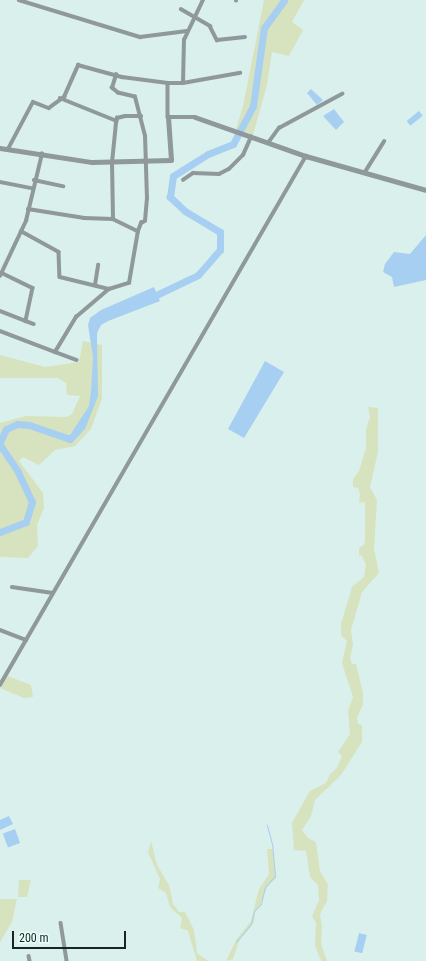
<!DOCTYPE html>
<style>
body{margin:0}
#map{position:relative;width:426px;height:961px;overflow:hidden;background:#daf0ec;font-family:"Roboto Condensed",sans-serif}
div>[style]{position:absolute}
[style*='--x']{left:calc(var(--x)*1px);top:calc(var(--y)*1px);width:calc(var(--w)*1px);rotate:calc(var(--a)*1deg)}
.green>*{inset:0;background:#d7e2bf}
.water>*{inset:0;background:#a7cff2;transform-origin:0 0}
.stream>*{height:1px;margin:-0.5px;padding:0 0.5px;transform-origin:0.5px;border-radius:0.5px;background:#a7cff2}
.river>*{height:7px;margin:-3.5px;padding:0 3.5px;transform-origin:3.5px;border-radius:3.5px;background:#a7cff2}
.minor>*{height:3.5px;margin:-1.75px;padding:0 1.75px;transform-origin:1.75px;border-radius:1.75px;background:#8f989a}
.tertiary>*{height:4.5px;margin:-2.25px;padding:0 2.25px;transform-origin:2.25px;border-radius:2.25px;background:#8f989a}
span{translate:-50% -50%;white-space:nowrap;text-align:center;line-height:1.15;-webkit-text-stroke:3px #e7fef9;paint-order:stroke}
.scale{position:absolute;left:12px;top:931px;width:114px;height:18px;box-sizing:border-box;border:2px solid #1a2321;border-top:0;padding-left:5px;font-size:12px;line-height:14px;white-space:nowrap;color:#1a2321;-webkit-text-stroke:3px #e7fef9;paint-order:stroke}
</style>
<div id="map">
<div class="green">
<div style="clip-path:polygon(264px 0,304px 0,292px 22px,303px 30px,289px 56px,272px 52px,267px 85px,253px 135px,236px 129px,243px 106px)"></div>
<div style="clip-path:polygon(83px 341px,102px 345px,102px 399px,91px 429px,75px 446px,55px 450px,39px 465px,23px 457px,19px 461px,43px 493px,44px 508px,37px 525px,38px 546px,28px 558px,0 557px,0 423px,26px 416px,67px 417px,72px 414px,80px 396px,67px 395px,66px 383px,58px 378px,0 378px,0 355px,45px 367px,79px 362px)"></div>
<div style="clip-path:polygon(368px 407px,378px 408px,378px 452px,370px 487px,377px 500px,374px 549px,379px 573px,362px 592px,351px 630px,353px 644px,350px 658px,352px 664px,356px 664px,363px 693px,363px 704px,357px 718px,358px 724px,362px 725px,362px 742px,341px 775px,315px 800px,311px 816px,302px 830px,308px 838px,316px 842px,320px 871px,328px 885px,327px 901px,320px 914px,322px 927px,321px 944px,327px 961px,321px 961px,315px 945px,316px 923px,312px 916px,319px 900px,318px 885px,310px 877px,306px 851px,294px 850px,292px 823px,310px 791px,326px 783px,330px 774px,337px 768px,342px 756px,338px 752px,350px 734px,348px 711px,353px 697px,342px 663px,347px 641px,341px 635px,341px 624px,352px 587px,364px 577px,365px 570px,366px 565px,362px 556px,359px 555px,359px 548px,364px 545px,365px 541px,365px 502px,359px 503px,360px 494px,358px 488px,353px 487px,353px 479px,359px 471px,366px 448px,366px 429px,370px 417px)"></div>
<div style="clip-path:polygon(8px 676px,31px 685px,33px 697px,24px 698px,0 688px)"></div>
<div style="clip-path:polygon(151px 841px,157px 865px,169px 885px,173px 904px,179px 912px,185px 912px,194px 930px,197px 953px,208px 961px,197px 961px,188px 931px,180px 928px,182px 918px,170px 907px,166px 893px,158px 888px,160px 879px,148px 852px)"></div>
<div style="clip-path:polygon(267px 849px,273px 849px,276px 878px,267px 887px,260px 906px,255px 912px,254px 922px,239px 941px,233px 959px,226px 961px,236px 940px,251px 921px,259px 889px,269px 874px)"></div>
<div style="clip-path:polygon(19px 880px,31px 880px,27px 897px,18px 897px)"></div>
<div style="clip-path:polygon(0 899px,17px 899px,12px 922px,0 942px)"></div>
</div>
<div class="water">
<div style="clip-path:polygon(311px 89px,323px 100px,317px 105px,307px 93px)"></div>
<div style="clip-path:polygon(334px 109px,344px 122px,336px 130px,323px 116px)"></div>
<div style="left:419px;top:111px;width:6px;height:16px;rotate:51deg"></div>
<div style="clip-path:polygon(426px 235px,426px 280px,394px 287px,392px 277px,383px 272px,385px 264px,394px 252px,410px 254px)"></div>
<div style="clip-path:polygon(154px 287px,160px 301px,108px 321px,101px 325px,97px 333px,98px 396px,85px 429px,75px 438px,72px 432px,89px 406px,91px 391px,93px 357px,88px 325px,90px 318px,101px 310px)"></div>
<div style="clip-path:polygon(265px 361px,284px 372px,244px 438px,228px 429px)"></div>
<div style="clip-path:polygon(9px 816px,13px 824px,0 830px,0 820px)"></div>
<div style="left:15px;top:829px;width:15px;height:13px;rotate:70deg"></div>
<div style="left:359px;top:933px;width:8px;height:19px;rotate:14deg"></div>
</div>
<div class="stream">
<div style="--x:236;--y:942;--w:23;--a:-50"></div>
<div style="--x:251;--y:924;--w:13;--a:-77"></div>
<div style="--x:254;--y:911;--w:10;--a:-45"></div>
<div style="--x:261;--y:904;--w:17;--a:-77"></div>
<div style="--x:265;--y:887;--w:15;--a:-48"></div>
<div style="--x:275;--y:876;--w:32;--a:-95"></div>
<div style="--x:272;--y:844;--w:20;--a:-105"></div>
</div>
<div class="river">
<div style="--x:150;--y:298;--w:53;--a:-25.6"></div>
<div style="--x:198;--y:275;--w:33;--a:-49"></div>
<div style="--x:220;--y:250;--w:18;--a:-90"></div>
<div style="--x:220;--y:232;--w:41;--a:-149"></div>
<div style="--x:185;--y:211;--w:21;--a:-137"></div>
<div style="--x:170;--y:197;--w:21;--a:-82"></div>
<div style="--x:173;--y:176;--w:41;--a:-32.2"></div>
<div style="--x:208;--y:154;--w:27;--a:-22"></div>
<div style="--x:233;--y:144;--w:43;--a:-62.2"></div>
<div style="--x:253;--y:106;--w:79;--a:-82"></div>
<div style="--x:264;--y:28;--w:34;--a:-54"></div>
<div style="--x:0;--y:442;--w:14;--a:-65"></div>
<div style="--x:6;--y:429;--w:12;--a:-24"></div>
<div style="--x:17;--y:424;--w:12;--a:5"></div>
<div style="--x:29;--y:425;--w:43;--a:18.9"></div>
<div style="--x:70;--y:439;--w:13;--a:-48"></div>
<div style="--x:0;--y:445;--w:32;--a:56"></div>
<div style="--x:18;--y:472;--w:33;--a:65"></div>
<div style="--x:32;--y:502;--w:21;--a:107"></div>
<div style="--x:26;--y:522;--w:28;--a:159"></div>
</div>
<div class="minor">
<div style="--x:19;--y:0;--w:127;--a:17"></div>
<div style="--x:140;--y:37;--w:47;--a:-7.3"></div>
<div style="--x:236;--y:1;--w:1;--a:-90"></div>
<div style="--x:181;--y:9;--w:34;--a:30"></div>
<div style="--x:210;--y:26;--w:16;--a:63"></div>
<div style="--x:217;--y:40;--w:28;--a:-6"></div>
<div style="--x:168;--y:83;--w:34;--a:90"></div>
<div style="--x:183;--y:83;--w:43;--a:-88.7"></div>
<div style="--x:184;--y:40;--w:44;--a:-64.6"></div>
<div style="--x:60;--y:98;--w:61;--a:22"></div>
<div style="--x:268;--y:143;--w:19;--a:-54"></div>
<div style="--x:279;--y:128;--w:72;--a:-28.4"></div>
<div style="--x:8;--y:149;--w:53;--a:-62"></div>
<div style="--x:33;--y:102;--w:17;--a:21"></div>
<div style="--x:49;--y:108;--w:19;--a:-36"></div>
<div style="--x:64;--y:97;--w:35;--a:-66"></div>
<div style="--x:78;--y:65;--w:46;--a:15.3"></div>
<div style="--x:122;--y:77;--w:46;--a:7.4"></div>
<div style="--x:168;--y:83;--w:15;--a:0"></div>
<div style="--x:183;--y:83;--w:58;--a:-10"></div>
<div style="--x:365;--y:172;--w:36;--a:-58"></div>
<div style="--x:34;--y:180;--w:30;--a:12"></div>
<div style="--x:183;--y:180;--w:12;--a:-35"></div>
<div style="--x:193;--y:173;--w:26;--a:2"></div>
<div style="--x:219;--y:174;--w:11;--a:-27"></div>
<div style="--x:229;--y:169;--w:20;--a:-45"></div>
<div style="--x:243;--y:155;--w:20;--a:-66"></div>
<div style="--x:0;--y:182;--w:33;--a:11"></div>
<div style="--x:28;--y:209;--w:57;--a:9.1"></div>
<div style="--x:84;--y:218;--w:29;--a:2"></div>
<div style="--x:113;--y:219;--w:28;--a:26"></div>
<div style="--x:113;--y:219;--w:56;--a:-91"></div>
<div style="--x:112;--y:163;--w:40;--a:-84.3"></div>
<div style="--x:116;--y:123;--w:5;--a:-79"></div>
<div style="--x:117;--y:118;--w:8;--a:-14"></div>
<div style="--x:125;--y:116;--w:16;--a:0"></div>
<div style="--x:21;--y:231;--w:43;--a:28.9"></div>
<div style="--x:59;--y:252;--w:25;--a:88"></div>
<div style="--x:60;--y:277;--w:50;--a:13.8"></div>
<div style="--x:2;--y:273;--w:34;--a:26"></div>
<div style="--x:33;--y:288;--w:34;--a:102"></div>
<div style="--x:0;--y:276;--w:61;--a:-64.7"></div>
<div style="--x:26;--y:221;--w:69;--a:-76.6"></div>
<div style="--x:95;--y:285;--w:20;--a:-81"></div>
<div style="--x:0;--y:311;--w:36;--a:21"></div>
<div style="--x:0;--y:331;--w:59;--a:20.9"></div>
<div style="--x:55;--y:352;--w:41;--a:-59"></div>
<div style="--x:76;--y:317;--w:43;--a:-40.3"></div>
<div style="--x:109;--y:289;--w:21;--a:-17"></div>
<div style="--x:129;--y:283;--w:53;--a:-80.2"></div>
<div style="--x:138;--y:231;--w:9;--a:-69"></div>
<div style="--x:141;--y:223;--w:4;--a:-27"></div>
<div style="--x:145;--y:221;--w:22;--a:-85"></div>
<div style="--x:147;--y:199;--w:63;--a:-91.8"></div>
<div style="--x:145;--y:136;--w:40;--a:-104.4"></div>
<div style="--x:135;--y:97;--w:17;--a:-167"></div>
<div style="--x:118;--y:93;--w:8;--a:-140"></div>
<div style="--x:112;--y:88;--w:14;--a:-73"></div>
<div style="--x:55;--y:352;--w:23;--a:20"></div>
<div style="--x:12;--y:587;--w:41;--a:8.3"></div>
<div style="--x:0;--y:630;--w:28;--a:21"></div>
<div style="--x:0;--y:685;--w:611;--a:-59.95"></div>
<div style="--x:61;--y:923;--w:38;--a:81"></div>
<div style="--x:29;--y:956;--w:5;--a:79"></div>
</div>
<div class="tertiary">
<div style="--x:0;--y:148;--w:93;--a:8.7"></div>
<div style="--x:92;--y:162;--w:79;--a:-1.5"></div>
<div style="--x:171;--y:160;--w:43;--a:-94"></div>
<div style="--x:168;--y:117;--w:27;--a:0"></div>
<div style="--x:195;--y:117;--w:118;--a:19.4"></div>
<div style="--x:306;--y:156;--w:125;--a:15.8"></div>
</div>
<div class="scale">200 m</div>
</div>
